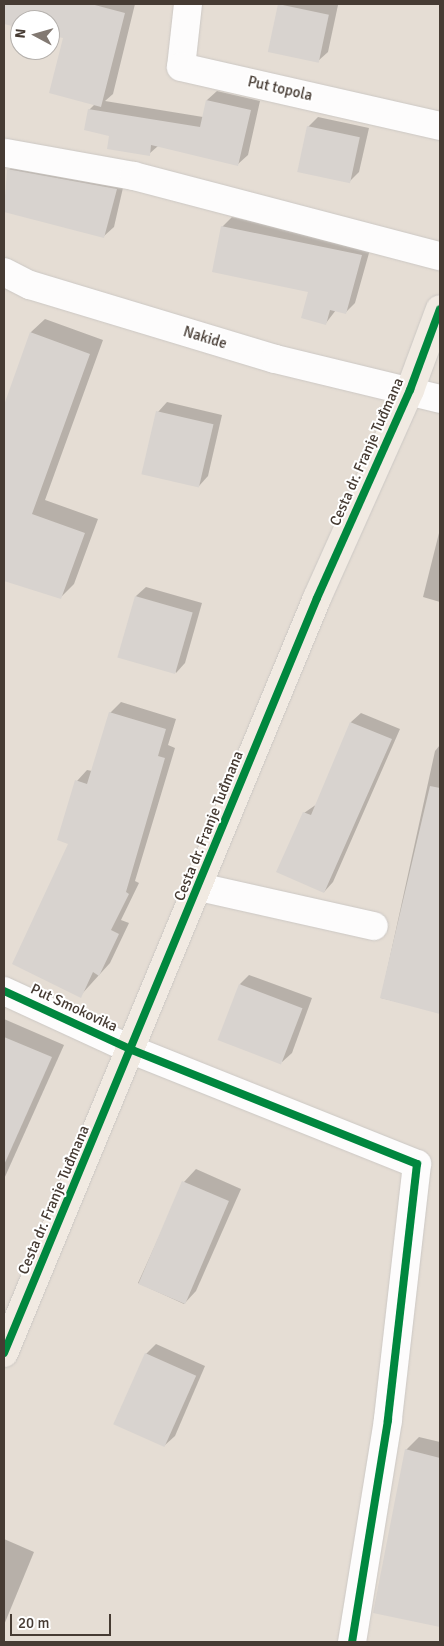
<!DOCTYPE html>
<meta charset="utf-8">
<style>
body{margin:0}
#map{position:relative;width:444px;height:1646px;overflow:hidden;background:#f0ece8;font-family:Signika,sans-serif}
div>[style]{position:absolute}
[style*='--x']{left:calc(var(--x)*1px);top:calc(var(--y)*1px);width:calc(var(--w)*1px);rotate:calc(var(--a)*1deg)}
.residential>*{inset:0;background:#e5ddd4}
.shadow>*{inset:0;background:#0003}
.building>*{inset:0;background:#d8d3cf;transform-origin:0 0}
.roads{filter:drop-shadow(0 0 1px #ccc8c4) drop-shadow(0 0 1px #ccc8c4)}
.minor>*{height:28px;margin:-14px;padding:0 14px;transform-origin:14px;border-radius:14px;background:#fdfcfc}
.major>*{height:28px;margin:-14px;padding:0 14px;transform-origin:14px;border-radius:14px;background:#f1eae2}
.cycleway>*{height:8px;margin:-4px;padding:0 4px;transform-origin:4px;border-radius:4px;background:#00873e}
span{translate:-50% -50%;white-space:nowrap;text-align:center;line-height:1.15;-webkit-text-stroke:4px #fff;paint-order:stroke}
.street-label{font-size:15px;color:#463b33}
.frame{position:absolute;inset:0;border:5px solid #463b33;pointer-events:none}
.north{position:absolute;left:10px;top:10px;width:50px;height:50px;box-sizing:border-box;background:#fff;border:1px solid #b5b1ad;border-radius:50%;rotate:276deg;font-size:14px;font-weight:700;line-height:20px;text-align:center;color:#463b33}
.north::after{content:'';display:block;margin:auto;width:18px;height:22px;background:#827972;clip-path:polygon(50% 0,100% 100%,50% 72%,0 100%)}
.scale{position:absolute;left:10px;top:1614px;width:101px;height:22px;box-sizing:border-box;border:2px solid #463b33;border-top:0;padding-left:6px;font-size:15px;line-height:18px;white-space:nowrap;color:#463b33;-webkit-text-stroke:4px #fff;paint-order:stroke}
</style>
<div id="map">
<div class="residential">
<div style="clip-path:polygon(evenodd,4px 4px,440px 4px,440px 1642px,4px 1642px,4px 4px,20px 20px,50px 20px,50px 50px,20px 50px,20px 20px)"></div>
</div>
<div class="shadow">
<div style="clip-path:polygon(4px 4px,135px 4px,113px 94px,105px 101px,203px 117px,207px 100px,217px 91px,260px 101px,248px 155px,238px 164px,158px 146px,149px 154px,111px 135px,89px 110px,95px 104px,65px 37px,50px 34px,50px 20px,20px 20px,20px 26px,4px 22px)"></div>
<div style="clip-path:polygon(279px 4px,338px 5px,328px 52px,318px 61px,269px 51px)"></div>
<div style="clip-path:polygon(318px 117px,369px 128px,359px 172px,349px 182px,308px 127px)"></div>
<div style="clip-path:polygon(18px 160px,125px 179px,114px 227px,104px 236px,4px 210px,9px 170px)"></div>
<div style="clip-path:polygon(232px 217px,371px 246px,355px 303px,346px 312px,336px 310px,326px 323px,309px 291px,222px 227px)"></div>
<div style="clip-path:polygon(45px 319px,103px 340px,45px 500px,98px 519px,74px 584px,60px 598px,4px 577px,4px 408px,31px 332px)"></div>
<div style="clip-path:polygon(167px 402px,222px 415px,208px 476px,199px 486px,158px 412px)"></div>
<div style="clip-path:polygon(440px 529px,440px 602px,423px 597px)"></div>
<div style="clip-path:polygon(146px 587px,202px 603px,185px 663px,176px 673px,136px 596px)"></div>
<div style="clip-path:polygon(121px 702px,176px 719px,168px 745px,175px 748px,135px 881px,139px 883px,121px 920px,129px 923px,110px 963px,80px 996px,70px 843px,59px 839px,77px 781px,87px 770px,92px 771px,110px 713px)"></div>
<div style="clip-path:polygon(361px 713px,400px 729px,333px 882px,324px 892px,304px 813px,317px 804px,351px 722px)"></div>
<div style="clip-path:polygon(440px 745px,440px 1012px,381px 998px,435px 751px)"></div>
<div style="clip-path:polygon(249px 975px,312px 998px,292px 1053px,282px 1062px,240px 984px)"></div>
<div style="clip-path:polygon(4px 1019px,64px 1045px,4px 1179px)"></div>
<div style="clip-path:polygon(196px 1169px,241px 1189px,196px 1291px,184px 1304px,138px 1283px,184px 1182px)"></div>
<div style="clip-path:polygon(156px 1344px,205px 1366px,175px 1436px,165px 1445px,146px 1354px)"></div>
<div style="clip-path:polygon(419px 1437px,440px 1442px,440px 1626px,374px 1612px,406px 1450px)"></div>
<div style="clip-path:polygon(4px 1539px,34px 1552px,4px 1625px)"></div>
</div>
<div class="building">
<div style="clip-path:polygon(4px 4px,91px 4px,125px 13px,101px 107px,49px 93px,63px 38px,50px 35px,50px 20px,20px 20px,20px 28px,4px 24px)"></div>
<div style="left:278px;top:4px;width:52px;height:49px;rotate:12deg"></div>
<div style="clip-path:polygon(206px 100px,251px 110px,238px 166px,151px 145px,150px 156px,107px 149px,109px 136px,84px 130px,88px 109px,200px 127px)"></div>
<div style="left:307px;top:126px;width:54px;height:47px;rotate:12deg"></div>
<div style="clip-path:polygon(7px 169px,117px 189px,104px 238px,4px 212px)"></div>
<div style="clip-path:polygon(221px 226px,362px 255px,346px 314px,330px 310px,326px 325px,301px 318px,308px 292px,212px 272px)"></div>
<div style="clip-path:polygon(30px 332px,90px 354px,32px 514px,85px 533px,61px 599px,4px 581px,4px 405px)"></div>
<div style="left:156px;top:411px;width:59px;height:65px;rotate:13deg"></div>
<div style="left:135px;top:596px;width:60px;height:64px;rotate:16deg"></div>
<div style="clip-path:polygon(109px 712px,166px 729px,158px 756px,165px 758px,126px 892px,129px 894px,111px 930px,119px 934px,99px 976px,93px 972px,81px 998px,12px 964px,68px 844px,57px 840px,75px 780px,87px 784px)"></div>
<div style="clip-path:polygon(350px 722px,392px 739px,324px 893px,276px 872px,303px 812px,311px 815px)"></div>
<div style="clip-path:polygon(430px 786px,440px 788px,440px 1014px,380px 998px)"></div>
<div style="left:239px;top:984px;width:68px;height:60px;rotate:21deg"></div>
<div style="clip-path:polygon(4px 1037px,52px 1057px,4px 1165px)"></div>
<div style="left:182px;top:1181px;width:51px;height:112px;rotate:23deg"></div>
<div style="left:145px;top:1353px;width:56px;height:78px;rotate:24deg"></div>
<div style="clip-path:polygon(405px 1449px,440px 1458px,440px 1627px,373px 1613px)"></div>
</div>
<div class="roads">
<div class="minor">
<div style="--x:188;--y:4;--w:63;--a:96.3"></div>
<div style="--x:181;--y:67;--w:266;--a:12.8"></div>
<div style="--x:6;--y:153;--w:130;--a:10.2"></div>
<div style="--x:134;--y:176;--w:316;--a:14.7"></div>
<div style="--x:4;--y:272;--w:29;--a:27"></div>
<div style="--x:30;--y:285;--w:256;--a:16.8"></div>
<div style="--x:275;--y:359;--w:170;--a:13.6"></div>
<div style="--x:199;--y:887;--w:179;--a:12.6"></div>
<div style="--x:4;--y:991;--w:141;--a:24.7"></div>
<div style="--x:132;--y:1050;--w:307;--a:21.8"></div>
<div style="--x:417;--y:1164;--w:258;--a:96.5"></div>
<div style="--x:388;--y:1420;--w:225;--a:99.2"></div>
</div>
<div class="major">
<div style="--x:4;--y:1353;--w:817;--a:-67.48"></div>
<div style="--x:317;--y:598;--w:228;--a:-65.9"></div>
<div style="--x:410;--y:390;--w:86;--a:-69.7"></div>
</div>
</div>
<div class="cycleway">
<div style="--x:4;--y:991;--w:141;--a:24.7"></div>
<div style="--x:132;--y:1050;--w:307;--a:21.8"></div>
<div style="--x:417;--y:1164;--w:258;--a:96.5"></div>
<div style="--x:388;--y:1420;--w:225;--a:99.2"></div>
<div style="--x:4;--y:1353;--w:817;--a:-67.48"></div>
<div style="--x:317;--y:598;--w:228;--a:-65.9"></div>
<div style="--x:410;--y:390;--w:86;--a:-69.7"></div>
</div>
<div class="street-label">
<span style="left:280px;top:89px;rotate:13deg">Put topola</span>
<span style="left:205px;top:338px;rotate:17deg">Nakide</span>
<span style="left:367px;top:452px;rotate:-66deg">Cesta dr. Franje Tuđmana</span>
<span style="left:209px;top:826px;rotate:-68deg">Cesta dr. Franje Tuđmana</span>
<span style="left:74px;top:1008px;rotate:25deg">Put Smokovika</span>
<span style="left:54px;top:1200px;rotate:-67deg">Cesta dr. Franje Tuđmana</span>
</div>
<div class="frame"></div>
<div class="north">N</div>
<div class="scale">20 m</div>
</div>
